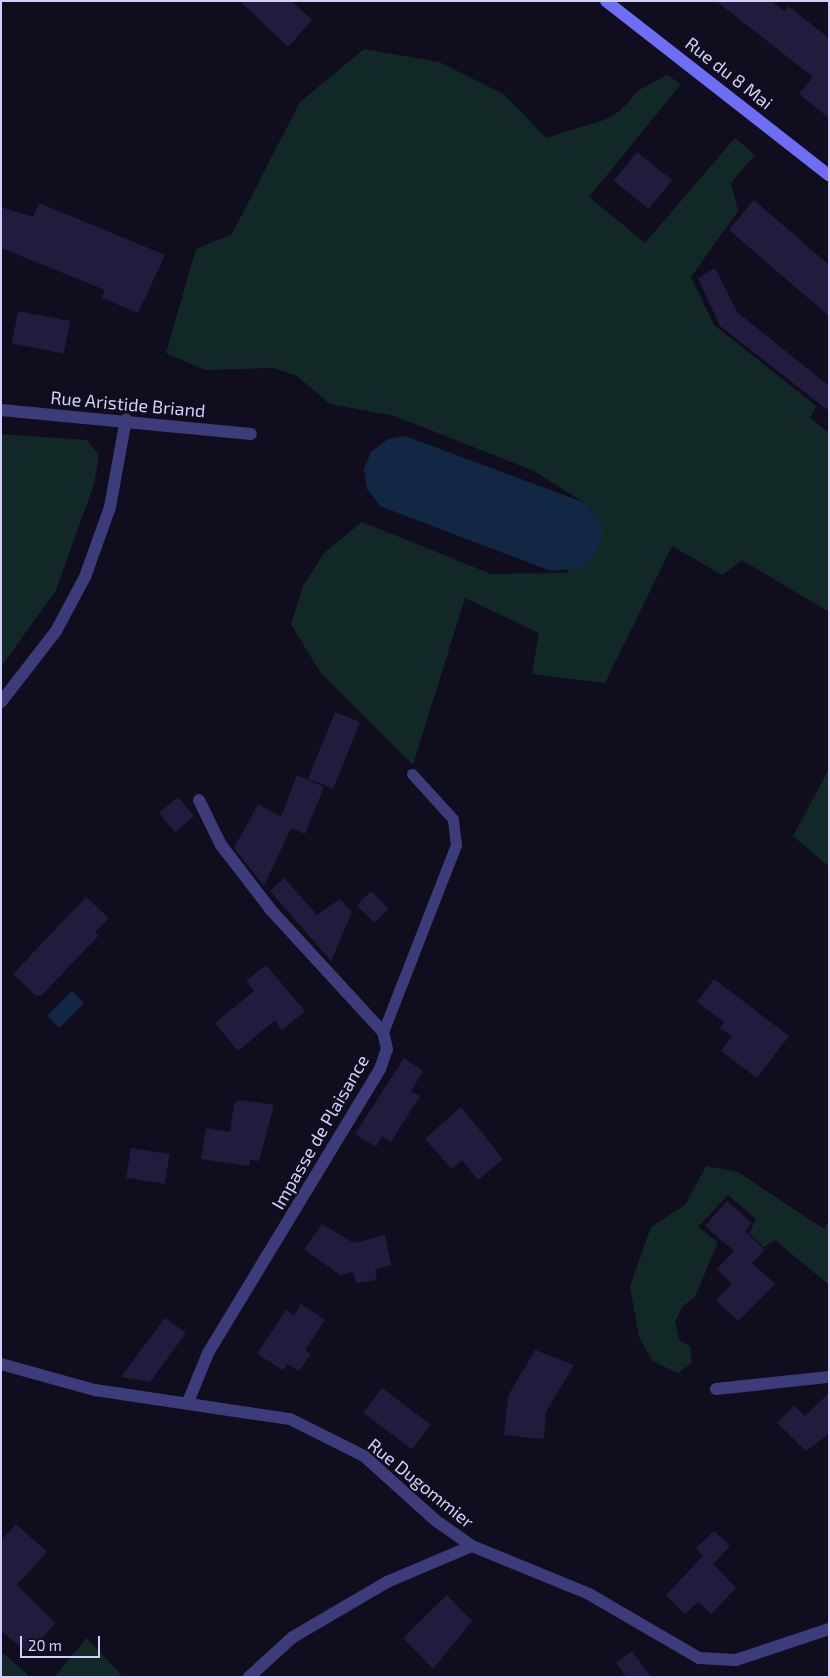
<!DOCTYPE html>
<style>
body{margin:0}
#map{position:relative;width:830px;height:1678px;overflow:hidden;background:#100e1e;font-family:"Exo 2",sans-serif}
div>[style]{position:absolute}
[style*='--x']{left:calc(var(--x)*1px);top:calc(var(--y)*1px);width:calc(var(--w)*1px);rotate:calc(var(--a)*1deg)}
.green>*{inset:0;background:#112827}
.water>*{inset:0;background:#112744;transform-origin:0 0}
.building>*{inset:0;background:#211b3e;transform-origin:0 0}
.lane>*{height:11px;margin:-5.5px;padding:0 5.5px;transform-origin:5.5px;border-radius:5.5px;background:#3d3c7a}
.street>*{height:12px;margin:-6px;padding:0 6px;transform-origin:6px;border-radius:6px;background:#3d3c7a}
.secondary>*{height:12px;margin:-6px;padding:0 6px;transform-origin:6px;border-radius:6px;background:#6d6df5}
span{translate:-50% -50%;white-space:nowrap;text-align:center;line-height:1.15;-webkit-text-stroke:4px #100e1e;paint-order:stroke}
.street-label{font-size:18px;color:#d3cffc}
.frame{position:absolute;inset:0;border:2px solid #d3cffc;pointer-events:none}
.scale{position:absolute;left:20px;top:1636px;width:80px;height:22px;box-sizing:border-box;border:2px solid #d3cffc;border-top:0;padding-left:6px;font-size:15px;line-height:18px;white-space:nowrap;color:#d3cffc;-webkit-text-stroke:4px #100e1e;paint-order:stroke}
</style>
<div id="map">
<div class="green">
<div style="clip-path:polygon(364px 49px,439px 62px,505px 95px,546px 138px,604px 120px,620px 111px,639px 90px,667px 75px,681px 84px,589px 197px,645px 243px,735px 138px,755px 155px,731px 183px,738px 211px,691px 277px,714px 325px,816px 406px,810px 418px,829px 433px,829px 612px,742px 560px,722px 575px,672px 546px,605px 683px,532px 674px,539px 633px,465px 598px,413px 765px,320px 672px,291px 624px,303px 586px,325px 552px,362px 522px,491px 574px,567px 573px,599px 522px,585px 503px,534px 471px,395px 416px,330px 404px,297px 376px,274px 368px,205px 370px,166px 353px,196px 249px,232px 234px,300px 102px)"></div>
<div style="clip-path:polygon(1px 434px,87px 440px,99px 455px,94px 484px,56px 590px,1px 667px)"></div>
<div style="clip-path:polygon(829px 769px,829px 867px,793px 836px)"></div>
<div style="clip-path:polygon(706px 1166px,738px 1172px,824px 1229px,829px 1219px,829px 1285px,775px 1240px,764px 1247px,749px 1233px,756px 1219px,728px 1195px,698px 1227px,718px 1242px,695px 1297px,684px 1305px,675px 1321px,679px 1340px,690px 1346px,692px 1363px,678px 1373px,652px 1361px,639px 1337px,630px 1286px,651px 1227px,685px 1205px)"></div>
<div style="clip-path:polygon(87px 1638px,123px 1677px,54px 1677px)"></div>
<div style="clip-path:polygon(1px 1651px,30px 1677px,1px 1677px)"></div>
</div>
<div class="water">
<div style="clip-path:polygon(405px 436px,585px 503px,600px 522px,602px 536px,594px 557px,581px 568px,551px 571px,380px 506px,367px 489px,364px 469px,371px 452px,388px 439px)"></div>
<div style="left:72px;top:991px;width:17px;height:35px;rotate:45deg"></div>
</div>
<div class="building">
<div style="clip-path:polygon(240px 1px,291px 1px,312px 20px,288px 47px)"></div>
<div style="clip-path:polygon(716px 1px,772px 1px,784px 11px,788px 6px,829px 38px,829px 118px,799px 94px,813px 77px)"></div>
<div style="left:637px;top:152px;width:45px;height:37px;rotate:39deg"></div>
<div style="clip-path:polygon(754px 200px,829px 265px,829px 316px,729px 230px)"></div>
<div style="clip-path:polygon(39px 203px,165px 255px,138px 313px,102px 298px,105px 290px,1px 248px,1px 207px,33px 217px)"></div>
<div style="clip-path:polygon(715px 268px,737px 312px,829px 386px,829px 411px,720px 326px,698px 278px)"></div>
<div style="left:18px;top:311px;width:53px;height:33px;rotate:11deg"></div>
<div style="left:335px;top:712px;width:27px;height:72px;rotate:22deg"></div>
<div style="clip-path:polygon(297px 775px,324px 787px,305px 834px,291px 828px,264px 886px,234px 848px,258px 804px,281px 817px)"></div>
<div style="left:178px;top:797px;width:25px;height:25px;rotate:50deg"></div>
<div style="clip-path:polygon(284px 878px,317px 915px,340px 899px,352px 912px,331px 961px,270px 891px)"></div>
<div style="left:371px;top:891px;width:25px;height:20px;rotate:45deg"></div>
<div style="clip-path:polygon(86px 897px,109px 918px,95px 932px,99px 935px,41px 996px,35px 995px,13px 974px)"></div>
<div style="clip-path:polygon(266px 965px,305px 1011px,282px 1030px,275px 1020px,238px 1051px,215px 1023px,254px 991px,246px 981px)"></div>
<div style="clip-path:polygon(714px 979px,789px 1036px,757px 1078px,721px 1051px,732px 1036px,720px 1028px,724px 1022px,697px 1002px)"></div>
<div style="clip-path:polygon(404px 1058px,423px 1071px,411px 1091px,420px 1096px,391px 1142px,382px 1136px,376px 1147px,355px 1134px)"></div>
<div style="clip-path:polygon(240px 1100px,274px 1105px,259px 1161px,250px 1160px,249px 1166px,201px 1159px,206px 1128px,230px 1132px,234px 1104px)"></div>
<div style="clip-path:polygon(461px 1107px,503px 1159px,478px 1180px,462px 1160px,452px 1169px,425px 1139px)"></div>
<div style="left:131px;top:1148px;width:39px;height:30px;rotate:9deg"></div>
<div style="clip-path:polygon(727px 1201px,752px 1223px,745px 1231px,765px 1250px,752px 1263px,775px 1284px,738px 1321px,716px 1300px,732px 1284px,717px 1269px,734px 1251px,705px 1226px)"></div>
<div style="clip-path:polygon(322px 1224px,354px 1243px,385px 1235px,391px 1265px,375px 1269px,377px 1280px,356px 1283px,353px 1272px,340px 1275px,304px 1249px)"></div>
<div style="clip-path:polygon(301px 1304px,325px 1320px,305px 1350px,311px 1354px,299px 1371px,287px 1364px,283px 1370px,257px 1354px,286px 1310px,294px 1315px)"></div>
<div style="clip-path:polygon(165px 1318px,186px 1333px,150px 1382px,121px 1377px)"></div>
<div style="clip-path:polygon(535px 1350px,574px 1365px,546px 1412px,544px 1439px,504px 1435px,508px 1396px)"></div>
<div style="left:382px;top:1388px;width:61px;height:31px;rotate:37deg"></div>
<div style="clip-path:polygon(829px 1393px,829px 1434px,806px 1451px,777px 1423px,794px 1406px,805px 1416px)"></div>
<div style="clip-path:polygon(16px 1524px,47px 1552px,17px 1585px,55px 1623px,29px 1654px,1px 1631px,1px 1540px)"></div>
<div style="clip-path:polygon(714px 1531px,730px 1546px,713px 1564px,736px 1588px,711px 1614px,698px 1602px,685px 1614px,666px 1595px,703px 1556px,696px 1548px)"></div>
<div style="clip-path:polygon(447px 1595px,472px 1621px,433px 1669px,403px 1638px)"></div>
<div style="clip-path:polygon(632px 1651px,651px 1677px,626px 1677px,616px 1663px)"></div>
</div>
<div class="lane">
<div style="--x:383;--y:1032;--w:201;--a:-68.7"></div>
<div style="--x:456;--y:845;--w:26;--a:-97"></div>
<div style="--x:453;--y:819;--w:61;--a:-132.3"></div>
</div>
<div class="street">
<div style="--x:1;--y:410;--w:251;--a:5.5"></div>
<div style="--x:1;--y:702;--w:90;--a:-52.2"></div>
<div style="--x:56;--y:631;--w:61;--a:-61.8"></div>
<div style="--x:85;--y:577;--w:74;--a:-70.3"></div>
<div style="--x:110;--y:507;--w:89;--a:-79.7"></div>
<div style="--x:1;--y:1364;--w:98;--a:15.5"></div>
<div style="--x:95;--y:1390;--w:197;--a:8.5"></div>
<div style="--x:290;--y:1419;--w:83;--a:26.6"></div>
<div style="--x:364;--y:1456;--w:96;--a:42"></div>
<div style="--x:435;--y:1520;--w:45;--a:35.1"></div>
<div style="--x:472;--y:1546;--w:126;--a:22.3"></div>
<div style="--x:589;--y:1594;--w:127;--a:30.2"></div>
<div style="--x:699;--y:1658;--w:37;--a:3"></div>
<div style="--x:736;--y:1660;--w:98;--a:-18.4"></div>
<div style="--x:716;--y:1389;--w:114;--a:-6.1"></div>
<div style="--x:188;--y:1402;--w:53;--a:-67.8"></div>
<div style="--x:208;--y:1353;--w:332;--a:-58.8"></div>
<div style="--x:380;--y:1069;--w:21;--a:-71"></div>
<div style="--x:387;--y:1049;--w:17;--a:-103"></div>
<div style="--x:383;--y:1032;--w:166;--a:-132.6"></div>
<div style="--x:271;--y:910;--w:82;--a:-127.6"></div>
<div style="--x:221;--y:845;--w:50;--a:-116.1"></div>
<div style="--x:249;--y:1677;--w:59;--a:-42.3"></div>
<div style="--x:293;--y:1637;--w:109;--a:-30.3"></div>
<div style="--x:387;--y:1582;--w:92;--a:-23"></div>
</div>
<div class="secondary">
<div style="--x:606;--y:1;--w:283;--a:38"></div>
</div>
<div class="street-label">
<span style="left:729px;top:73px;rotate:38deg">Rue du 8 Mai</span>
<span style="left:128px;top:404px;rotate:5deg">Rue Aristide Briand</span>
<span style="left:320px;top:1132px;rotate:-60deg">Impasse de Plaisance</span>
<span style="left:421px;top:1483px;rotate:39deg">Rue Dugommier</span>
</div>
<div class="frame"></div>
<div class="scale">20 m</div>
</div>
